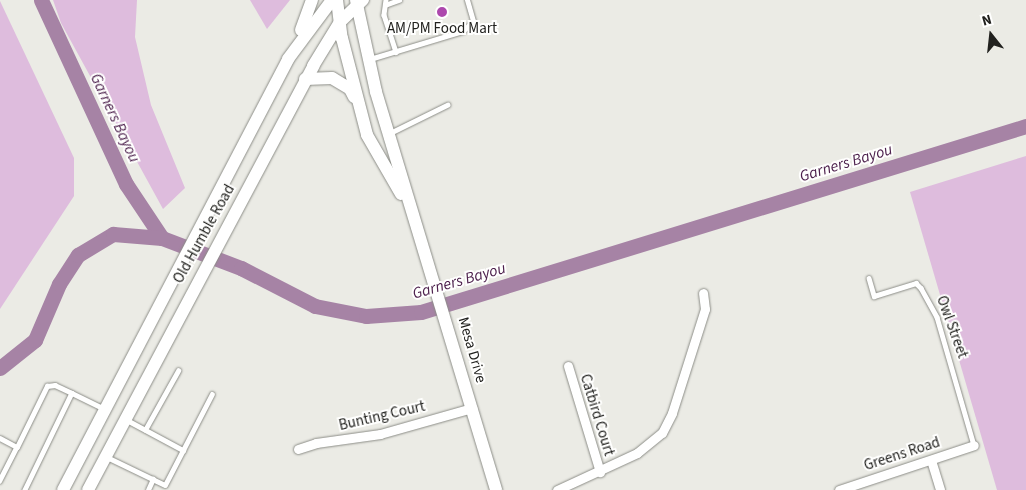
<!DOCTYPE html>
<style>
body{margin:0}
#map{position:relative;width:1026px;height:490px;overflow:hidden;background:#ebebe5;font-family:"Source Sans 3",sans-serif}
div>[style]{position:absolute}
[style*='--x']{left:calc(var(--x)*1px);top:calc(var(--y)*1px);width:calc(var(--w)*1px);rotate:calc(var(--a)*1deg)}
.green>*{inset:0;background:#debcdd}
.river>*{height:15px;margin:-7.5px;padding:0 7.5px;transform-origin:7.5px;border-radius:7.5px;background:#a683a5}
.roads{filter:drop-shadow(0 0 1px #8c8d87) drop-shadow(0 0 1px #8c8d87)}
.lane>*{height:4.5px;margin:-2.25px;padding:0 2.25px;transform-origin:2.25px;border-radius:2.25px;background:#fff}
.street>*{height:9px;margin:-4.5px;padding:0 4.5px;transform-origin:4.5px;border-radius:4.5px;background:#fff}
.secondary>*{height:12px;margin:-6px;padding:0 6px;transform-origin:6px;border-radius:6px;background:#fff}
.dots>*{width:14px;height:14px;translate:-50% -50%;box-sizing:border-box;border:2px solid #fffffe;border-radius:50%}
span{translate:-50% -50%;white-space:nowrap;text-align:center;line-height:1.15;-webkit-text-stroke:4px #fffffe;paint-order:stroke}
.poi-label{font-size:15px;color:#21211e}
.street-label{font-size:15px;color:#21211e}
.water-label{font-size:16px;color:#4d214d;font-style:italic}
.north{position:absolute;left:966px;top:10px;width:50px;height:50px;-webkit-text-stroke:4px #fffffe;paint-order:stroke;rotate:344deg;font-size:14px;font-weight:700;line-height:20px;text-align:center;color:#21211e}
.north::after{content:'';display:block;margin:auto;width:18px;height:22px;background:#21211e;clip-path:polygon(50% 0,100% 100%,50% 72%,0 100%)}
</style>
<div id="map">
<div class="green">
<div style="clip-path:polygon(53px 0,137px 0,135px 37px,151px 105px,185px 188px,163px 209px,61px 23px)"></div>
<div style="clip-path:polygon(250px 0,290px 0,267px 29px)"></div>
<div style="clip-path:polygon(0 1px,74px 158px,74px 196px,0 309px)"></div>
<div style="clip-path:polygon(1026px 156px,1026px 490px,997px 490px,910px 192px)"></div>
</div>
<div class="river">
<div style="--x:41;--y:0;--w:203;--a:65.2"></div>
<div style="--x:126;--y:184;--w:65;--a:56.3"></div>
<div style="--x:162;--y:238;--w:85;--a:20.8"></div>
<div style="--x:241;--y:268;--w:83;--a:27.2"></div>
<div style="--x:315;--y:306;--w:52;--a:11.1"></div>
<div style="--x:366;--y:316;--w:55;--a:-4.2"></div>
<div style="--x:421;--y:312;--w:633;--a:-17.09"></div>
<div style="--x:0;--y:368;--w:45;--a:-38.7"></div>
<div style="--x:35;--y:340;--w:61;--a:-66.8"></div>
<div style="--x:59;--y:284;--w:35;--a:-57"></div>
<div style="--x:78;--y:255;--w:41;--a:-31"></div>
<div style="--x:113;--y:234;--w:49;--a:4.7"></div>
</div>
<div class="roads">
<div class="lane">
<div style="--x:386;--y:0;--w:15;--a:98"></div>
<div style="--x:384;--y:15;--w:39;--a:72"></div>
<div style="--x:385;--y:5;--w:15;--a:-20"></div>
<div style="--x:370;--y:59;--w:97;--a:-16.8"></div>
<div style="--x:463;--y:31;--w:14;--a:-45"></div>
<div style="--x:473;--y:21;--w:22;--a:-106"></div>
<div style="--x:390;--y:133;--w:64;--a:-26.2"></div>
<div style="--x:869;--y:278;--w:19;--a:74"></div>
<div style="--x:874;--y:296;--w:44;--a:-17.2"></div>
<div style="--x:916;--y:283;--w:7;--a:45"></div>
<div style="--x:921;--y:288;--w:33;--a:61"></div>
<div style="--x:937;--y:317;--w:133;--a:73.9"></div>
<div style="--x:72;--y:393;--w:37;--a:26"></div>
<div style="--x:127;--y:420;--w:64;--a:28.2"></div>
<div style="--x:145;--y:430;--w:68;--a:-60.8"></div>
<div style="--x:0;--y:438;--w:19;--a:28"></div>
<div style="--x:17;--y:447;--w:38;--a:117"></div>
<div style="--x:17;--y:447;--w:68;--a:-63.8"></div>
<div style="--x:47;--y:386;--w:8;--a:-7"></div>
<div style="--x:55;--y:385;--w:19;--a:25"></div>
<div style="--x:72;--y:393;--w:108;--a:115.9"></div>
<div style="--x:107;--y:457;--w:64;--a:25.8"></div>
<div style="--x:165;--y:485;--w:102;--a:-62.7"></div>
<div style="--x:148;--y:490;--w:12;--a:-66"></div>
</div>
<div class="street">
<div style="--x:568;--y:366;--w:111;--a:73.2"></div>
<div style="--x:298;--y:449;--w:19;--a:-18"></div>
<div style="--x:316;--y:443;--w:65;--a:-8"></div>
<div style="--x:380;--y:434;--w:96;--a:-15.8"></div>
<div style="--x:931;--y:460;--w:31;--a:73"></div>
<div style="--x:557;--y:490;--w:88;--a:-24.8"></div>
<div style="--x:637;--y:453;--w:32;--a:-39"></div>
<div style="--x:662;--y:433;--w:22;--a:-63"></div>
<div style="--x:672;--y:413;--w:109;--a:-72.4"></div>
<div style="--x:705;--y:309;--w:16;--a:-97"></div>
<div style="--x:839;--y:490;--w:142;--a:-18.4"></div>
</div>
<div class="secondary">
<div style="--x:337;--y:0;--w:38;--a:83"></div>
<div style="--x:342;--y:38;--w:100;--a:75.5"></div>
<div style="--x:367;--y:135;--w:68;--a:60"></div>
<div style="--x:356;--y:0;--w:94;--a:77.7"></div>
<div style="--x:376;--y:92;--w:416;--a:73.2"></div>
<div style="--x:301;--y:30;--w:32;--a:-70"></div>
<div style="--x:305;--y:79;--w:27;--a:-2"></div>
<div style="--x:332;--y:78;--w:21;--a:31"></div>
<div style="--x:350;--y:89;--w:9;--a:63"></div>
<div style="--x:63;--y:490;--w:486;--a:-62.4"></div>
<div style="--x:288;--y:59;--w:74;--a:-53.3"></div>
<div style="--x:88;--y:490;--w:480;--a:-62"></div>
<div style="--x:313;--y:66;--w:52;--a:-58.5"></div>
<div style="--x:340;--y:22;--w:32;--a:-44"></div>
</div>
</div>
<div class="dots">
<div style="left:442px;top:12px;background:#ad48ad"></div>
</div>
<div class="poi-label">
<span style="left:442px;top:29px">AM/PM Food Mart</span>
</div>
<div class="street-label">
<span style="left:204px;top:234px;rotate:-61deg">Old Humble Road</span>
<span style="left:952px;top:327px;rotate:70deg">Owl Street</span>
<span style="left:472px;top:350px;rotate:74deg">Mesa Drive</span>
<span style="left:597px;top:415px;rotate:73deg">Catbird Court</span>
<span style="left:382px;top:416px;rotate:-13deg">Bunting Court</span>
<span style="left:902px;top:454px;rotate:-18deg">Greens Road</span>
</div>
<div class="water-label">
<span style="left:115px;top:118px;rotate:65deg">Garners Bayou</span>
<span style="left:846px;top:163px;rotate:-17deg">Garners Bayou</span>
<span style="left:459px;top:281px;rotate:-16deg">Garners Bayou</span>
</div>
<div class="north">N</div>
</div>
